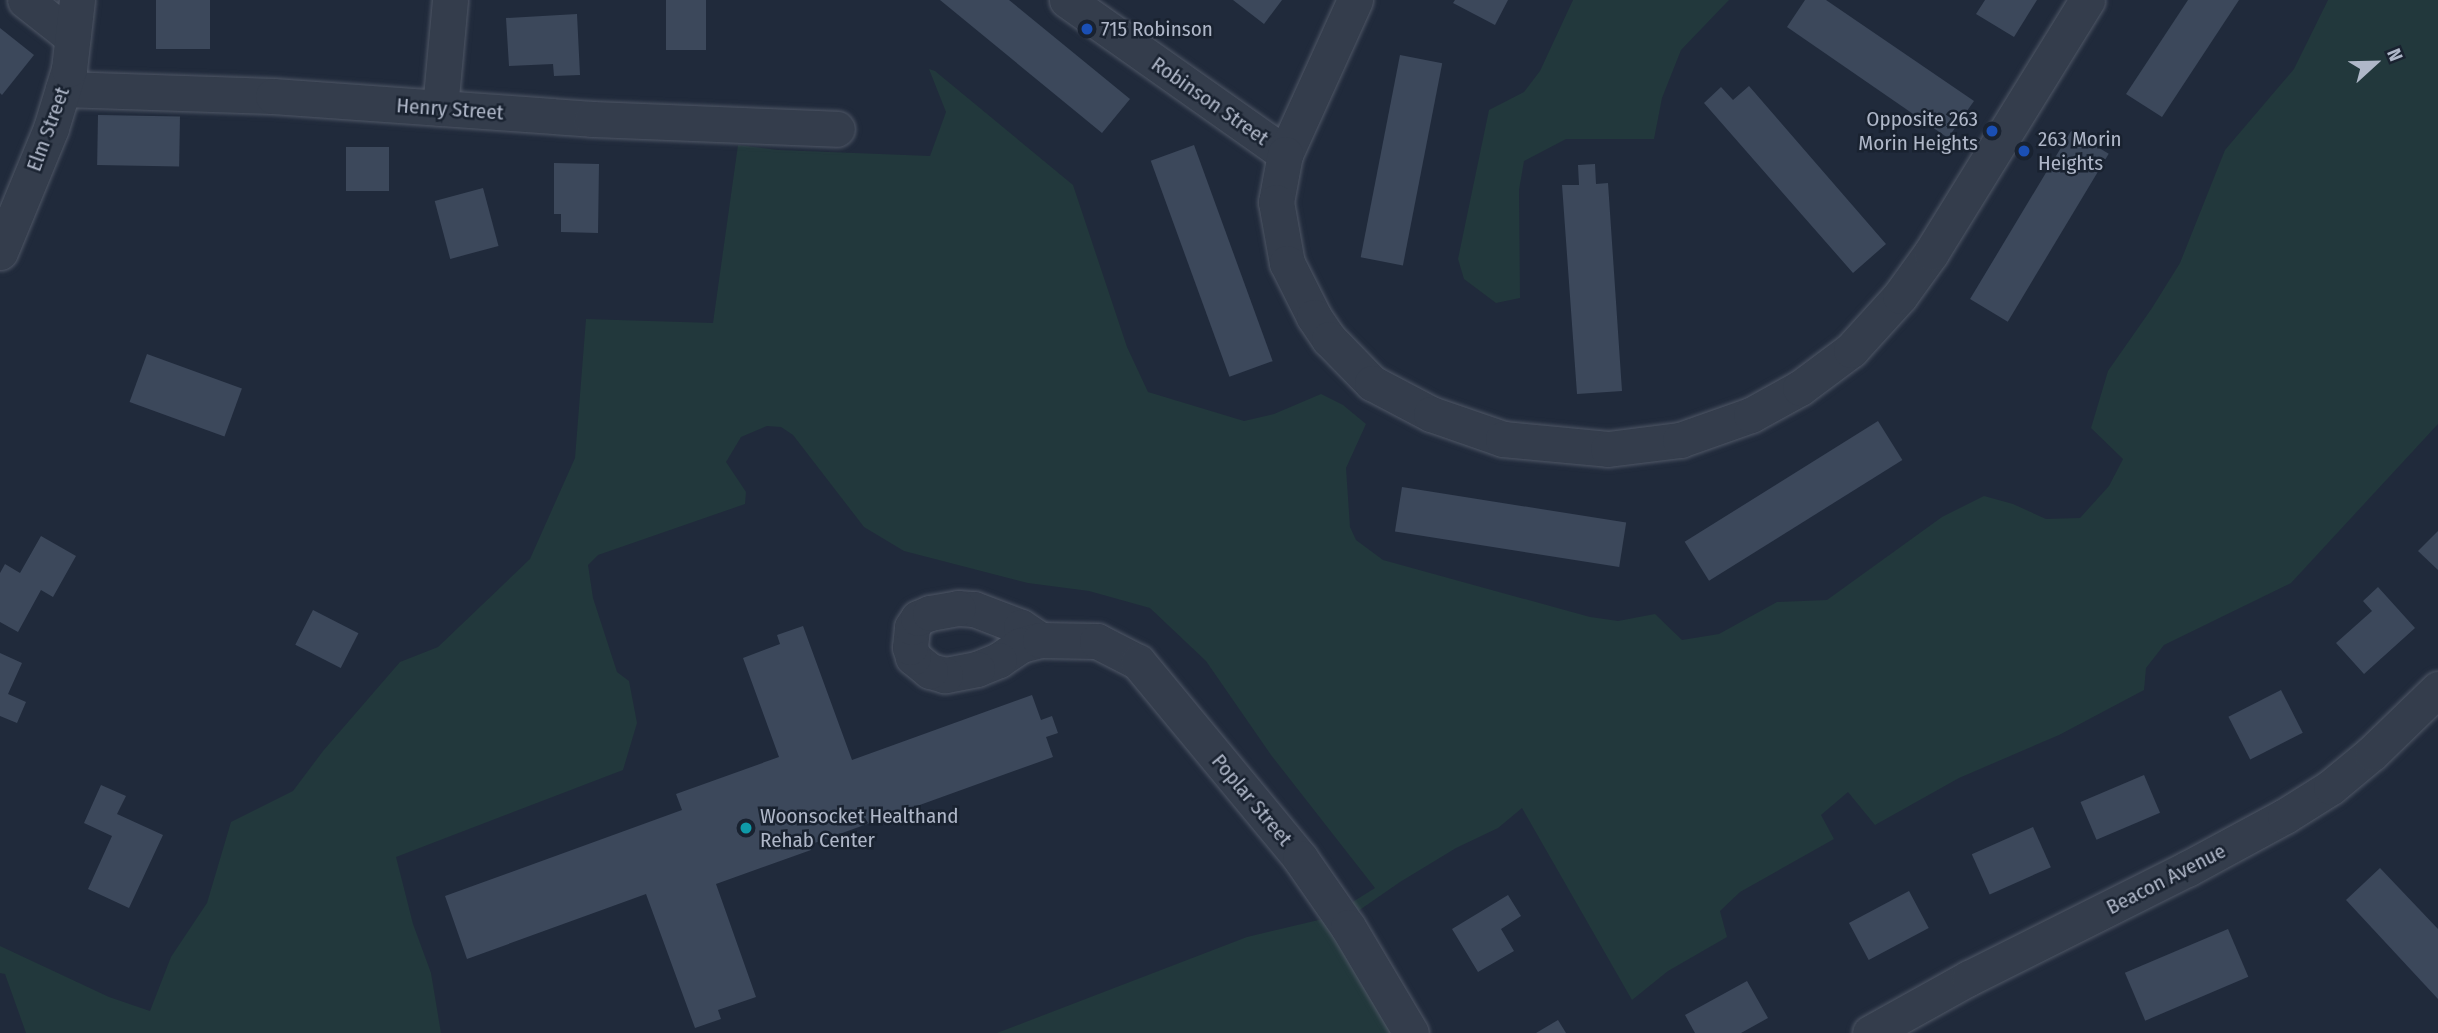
<!DOCTYPE html>
<style>
body{margin:0}
#map{position:relative;width:2438px;height:1033px;overflow:hidden;background:#202a3b;font-family:"Fira Sans Condensed",sans-serif}
div>[style]{position:absolute}
[style*='--x']{left:calc(var(--x)*1px);top:calc(var(--y)*1px);width:calc(var(--w)*1px);rotate:calc(var(--a)*1deg)}
.green>*{inset:0;background:#22383c}
.building>*{inset:0;background:#3c485b;transform-origin:0 0}
.roads{filter:drop-shadow(0 0 2px #4f5766) drop-shadow(0 0 2px #4f5766)}
.minor>*{height:35px;margin:-17.5px;padding:0 17.5px;transform-origin:17.5px;border-radius:17.5px;background:#343d4c}
.dots>*{width:19px;height:19px;translate:-50% -50%;box-sizing:border-box;border:4px solid #192230;border-radius:50%}
span{translate:-50% -50%;white-space:nowrap;text-align:center;line-height:1.15;-webkit-text-stroke:5px #192230;paint-order:stroke}
.poi-label{font-size:21px;color:#afb7c8}
.left{translate:0 -50%;text-align:left}
.right{translate:-100% -50%;text-align:right}
.street-label{font-size:21px;color:#afb7c8}
.north{position:absolute;left:2340px;top:28px;width:70px;height:70px;-webkit-text-stroke:5px #192230;paint-order:stroke;rotate:68deg;font-size:19px;font-weight:700;line-height:28px;text-align:center;color:#afb7c8}
.north::after{content:'';display:block;margin:auto;width:24px;height:32px;background:#afb7c8;clip-path:polygon(50% 0,100% 100%,50% 72%,0 100%)}
</style>
<div id="map">
<div class="green">
<div style="clip-path:polygon(1573px 0,1729px 0,1681px 50px,1662px 98px,1654px 139px,1566px 139px,1524px 161px,1519px 190px,1520px 298px,1496px 303px,1464px 279px,1458px 259px,1489px 110px,1524px 92px,1540px 71px)"></div>
<div style="clip-path:polygon(2328px 0,2438px 0,2438px 424px,2291px 583px,2164px 645px,2146px 668px,2144px 690px,2059px 735px,1959px 778px,1875px 825px,1848px 792px,1821px 815px,1834px 839px,1740px 892px,1720px 911px,1727px 937px,1668px 971px,1632px 1000px,1522px 808px,1498px 828px,1456px 848px,1400px 882px,1335px 927px,1402px 1033px,997px 1033px,1247px 937px,1327px 918px,1375px 888px,1271px 755px,1206px 661px,1150px 608px,1089px 591px,1028px 583px,904px 551px,864px 527px,793px 435px,781px 427px,767px 426px,741px 437px,726px 462px,746px 492px,745px 504px,598px 555px,588px 565px,593px 598px,617px 672px,629px 681px,637px 723px,623px 770px,396px 857px,413px 924px,431px 973px,441px 1033px,26px 1033px,5px 974px,0 973px,0 946px,109px 997px,150px 1011px,171px 957px,207px 903px,231px 822px,293px 791px,323px 751px,400px 662px,438px 647px,530px 559px,575px 458px,586px 319px,713px 323px,738px 145px,779px 150px,930px 156px,946px 112px,929px 69px,935px 71px,1073px 185px,1127px 347px,1148px 392px,1244px 421px,1274px 414px,1321px 394px,1343px 405px,1366px 424px,1346px 468px,1350px 527px,1356px 540px,1383px 560px,1590px 617px,1618px 621px,1655px 614px,1682px 640px,1719px 634px,1777px 602px,1827px 600px,1942px 517px,1984px 496px,2013px 504px,2046px 519px,2080px 518px,2109px 486px,2123px 459px,2091px 428px,2108px 371px,2152px 308px,2180px 263px,2225px 150px,2294px 69px)"></div>
</div>
<div class="building">
<div style="left:156px;top:0;width:54px;height:49px"></div>
<div style="left:666px;top:0;width:40px;height:50px"></div>
<div style="clip-path:polygon(940px 0,1009px 0,1130px 99px,1102px 133px)"></div>
<div style="clip-path:polygon(1233px 0,1282px 0,1264px 24px)"></div>
<div style="clip-path:polygon(1455px 0,1508px 0,1495px 25px,1453px 3px)"></div>
<div style="clip-path:polygon(1805px 0,1826px 0,1974px 101px,1948px 138px,1787px 27px)"></div>
<div style="clip-path:polygon(1985px 0,2037px 0,2014px 37px,1976px 14px)"></div>
<div style="clip-path:polygon(2188px 0,2239px 0,2162px 117px,2126px 94px)"></div>
<div style="clip-path:polygon(577px 14px,580px 75px,554px 76px,553px 64px,509px 66px,506px 18px)"></div>
<div style="clip-path:polygon(0 28px,34px 55px,2px 95px,0 93px)"></div>
<div style="left:1400px;top:55px;width:43px;height:206px;rotate:11deg"></div>
<div style="clip-path:polygon(1749px 86px,1886px 244px,1853px 273px,1704px 103px,1721px 87px,1733px 100px)"></div>
<div style="left:98px;top:115px;width:82px;height:50px;rotate:1deg"></div>
<div style="left:2071px;top:131px;width:44px;height:196px;rotate:31deg"></div>
<div style="left:1194px;top:145px;width:230px;height:46px;rotate:70deg"></div>
<div style="left:346px;top:147px;width:43px;height:44px"></div>
<div style="clip-path:polygon(554px 163px,599px 164px,598px 233px,561px 232px,561px 214px,554px 214px)"></div>
<div style="clip-path:polygon(1595px 164px,1596px 184px,1608px 183px,1622px 391px,1577px 394px,1562px 185px,1579px 185px,1578px 165px)"></div>
<div style="left:483px;top:188px;width:60px;height:50px;rotate:75deg"></div>
<div style="left:147px;top:354px;width:101px;height:51px;rotate:20deg"></div>
<div style="left:1878px;top:421px;width:46px;height:228px;rotate:58deg"></div>
<div style="left:1402px;top:487px;width:227px;height:45px;rotate:9deg"></div>
<div style="clip-path:polygon(2438px 531px,2438px 570px,2418px 551px)"></div>
<div style="clip-path:polygon(41px 536px,76px 556px,53px 597px,41px 590px,18px 632px,0 622px,0 573px,5px 564px,20px 573px)"></div>
<div style="clip-path:polygon(2378px 587px,2415px 628px,2364px 674px,2336px 643px,2372px 611px,2363px 601px)"></div>
<div style="left:313px;top:610px;width:51px;height:39px;rotate:27deg"></div>
<div style="clip-path:polygon(803px 626px,852px 760px,1032px 695px,1041px 720px,1052px 716px,1058px 733px,1046px 737px,1053px 757px,809px 845px,811px 850px,716px 884px,756px 997px,718px 1010px,721px 1019px,695px 1028px,646px 894px,467px 959px,445px 896px,682px 810px,676px 794px,779px 757px,743px 658px,780px 644px,777px 635px)"></div>
<div style="clip-path:polygon(0 653px,22px 663px,8px 694px,26px 702px,17px 723px,0 716px)"></div>
<div style="left:2281px;top:690px;width:48px;height:59px;rotate:63deg"></div>
<div style="left:2144px;top:775px;width:41px;height:69px;rotate:67deg"></div>
<div style="clip-path:polygon(101px 785px,126px 796px,117px 814px,163px 835px,129px 908px,88px 889px,112px 836px,84px 823px)"></div>
<div style="left:2033px;top:827px;width:44px;height:67px;rotate:66deg"></div>
<div style="clip-path:polygon(2380px 868px,2438px 929px,2438px 999px,2346px 900px)"></div>
<div style="left:1909px;top:891px;width:42px;height:68px;rotate:62deg"></div>
<div style="clip-path:polygon(1508px 895px,1521px 916px,1501px 929px,1514px 951px,1478px 972px,1452px 929px)"></div>
<div style="left:2228px;top:929px;width:52px;height:112px;rotate:67deg"></div>
<div style="clip-path:polygon(1747px 981px,1768px 1018px,1741px 1033px,1695px 1033px,1685px 1015px)"></div>
<div style="clip-path:polygon(1558px 1020px,1566px 1033px,1536px 1033px)"></div>
</div>
<div class="roads">
<div class="minor">
<div style="--x:25;--y:0;--w:60;--a:38.2"></div>
<div style="--x:1067;--y:0;--w:267;--a:35.2"></div>
<div style="--x:1355;--y:0;--w:169;--a:114.4"></div>
<div style="--x:1285;--y:154;--w:49;--a:100.6"></div>
<div style="--x:1276;--y:202;--w:62;--a:79.8"></div>
<div style="--x:1287;--y:263;--w:60;--a:63.4"></div>
<div style="--x:1314;--y:317;--w:27;--a:56"></div>
<div style="--x:1329;--y:339;--w:62;--a:45.7"></div>
<div style="--x:1372;--y:383;--w:67;--a:27.7"></div>
<div style="--x:1431;--y:414;--w:76;--a:19.1"></div>
<div style="--x:1503;--y:439;--w:105;--a:5.4"></div>
<div style="--x:1608;--y:449;--w:73;--a:-7.1"></div>
<div style="--x:1680;--y:440;--w:75;--a:-19.4"></div>
<div style="--x:1751;--y:415;--w:56;--a:-28.9"></div>
<div style="--x:1800;--y:388;--w:64;--a:-36.7"></div>
<div style="--x:1851;--y:350;--w:73;--a:-47.8"></div>
<div style="--x:1900;--y:296;--w:53;--a:-54.2"></div>
<div style="--x:1931;--y:253;--w:297;--a:-58.3"></div>
<div style="--x:63;--y:89;--w:210;--a:1.9"></div>
<div style="--x:273;--y:96;--w:320;--a:4.1"></div>
<div style="--x:592;--y:119;--w:245;--a:2.3"></div>
<div style="--x:440;--y:108;--w:108;--a:-84.7"></div>
<div style="--x:0;--y:252;--w:134;--a:-67.6"></div>
<div style="--x:51;--y:128;--w:62;--a:-73"></div>
<div style="--x:69;--y:69;--w:69;--a:-83.4"></div>
<div style="--x:958;--y:608;--w:16;--a:4"></div>
<div style="--x:974;--y:609;--w:50;--a:21"></div>
<div style="--x:1021;--y:627;--w:23;--a:34"></div>
<div style="--x:1040;--y:640;--w:20;--a:165"></div>
<div style="--x:1021;--y:645;--w:27;--a:146"></div>
<div style="--x:999;--y:660;--w:24;--a:158"></div>
<div style="--x:977;--y:669;--w:33;--a:169"></div>
<div style="--x:945;--y:675;--w:16;--a:-165"></div>
<div style="--x:930;--y:671;--w:22;--a:-141"></div>
<div style="--x:913;--y:657;--w:10;--a:-107"></div>
<div style="--x:910;--y:647;--w:20;--a:-84"></div>
<div style="--x:912;--y:627;--w:11;--a:-56"></div>
<div style="--x:918;--y:618;--w:13;--a:-23"></div>
<div style="--x:930;--y:613;--w:28;--a:-10"></div>
<div style="--x:1040;--y:640;--w:57;--a:1"></div>
<div style="--x:1097;--y:641;--w:46;--a:27.1"></div>
<div style="--x:1138;--y:662;--w:254;--a:50.4"></div>
<div style="--x:1300;--y:858;--w:84;--a:55.2"></div>
<div style="--x:1348;--y:927;--w:123;--a:59.3"></div>
<div style="--x:1870;--y:1033;--w:113;--a:-29.1"></div>
<div style="--x:1969;--y:978;--w:244;--a:-26.6"></div>
<div style="--x:2187;--y:869;--w:111;--a:-28.4"></div>
<div style="--x:2285;--y:816;--w:54;--a:-32.2"></div>
<div style="--x:2331;--y:787;--w:53;--a:-39.7"></div>
<div style="--x:2372;--y:753;--w:92;--a:-44.1"></div>
</div>
</div>
<div class="dots">
<div style="left:1087px;top:29px;background:#1a4fb4"></div>
<div style="left:1992px;top:131px;background:#1a4fb4"></div>
<div style="left:2024px;top:151px;background:#1a4fb4"></div>
<div style="left:746px;top:828px;background:#0f9aa8"></div>
</div>
<div class="poi-label">
<span class="left" style="left:1101px;top:29px">715 Robinson</span>
<span class="right" style="left:1978px;top:131px">Opposite 263<br>Morin Heights</span>
<span class="left" style="left:2038px;top:151px">263 Morin<br>Heights</span>
<span class="left" style="left:760px;top:828px">Woonsocket Healthand<br>Rehab Center</span>
</div>
<div class="street-label">
<span style="left:1210px;top:101px;rotate:35deg">Robinson Street</span>
<span style="left:450px;top:109px;rotate:4deg">Henry Street</span>
<span style="left:48px;top:129px;rotate:-70deg">Elm Street</span>
<span style="left:1252px;top:800px;rotate:50deg">Poplar Street</span>
<span style="left:2166px;top:879px;rotate:-27deg">Beacon Avenue</span>
</div>
<div class="north">N</div>
</div>
